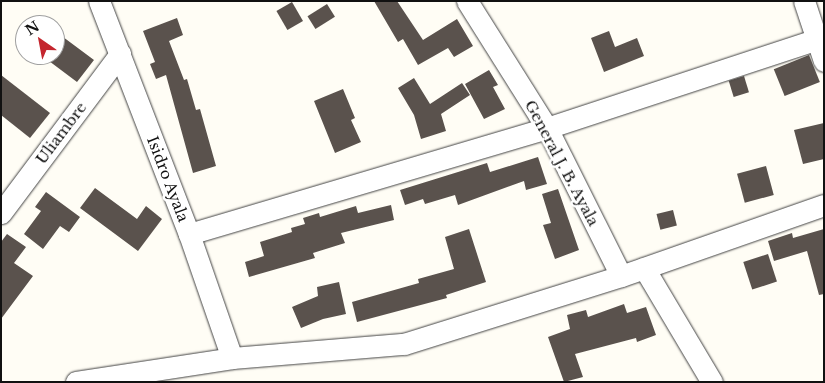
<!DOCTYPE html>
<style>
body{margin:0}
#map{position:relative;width:825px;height:383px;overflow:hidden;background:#fffdf5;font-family:"Libre Baskerville",serif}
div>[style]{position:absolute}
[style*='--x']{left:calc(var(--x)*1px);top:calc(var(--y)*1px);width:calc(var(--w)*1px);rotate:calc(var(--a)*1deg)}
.building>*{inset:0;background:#5a524d;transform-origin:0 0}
.roads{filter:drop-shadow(0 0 1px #444) drop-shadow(0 0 1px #444)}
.street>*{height:21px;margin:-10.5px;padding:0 10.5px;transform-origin:10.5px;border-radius:10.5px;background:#fff}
span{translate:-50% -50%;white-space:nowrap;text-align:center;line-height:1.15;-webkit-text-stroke:5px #fff;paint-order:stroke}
.street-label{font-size:15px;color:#111}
.frame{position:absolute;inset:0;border:2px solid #111;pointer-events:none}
.north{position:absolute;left:15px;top:15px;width:50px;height:50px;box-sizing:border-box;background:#fff;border:1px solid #a0a0a0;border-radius:50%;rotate:327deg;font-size:14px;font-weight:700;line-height:20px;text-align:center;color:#111}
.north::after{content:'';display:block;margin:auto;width:18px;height:22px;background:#c4262e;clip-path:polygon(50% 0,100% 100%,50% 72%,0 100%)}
</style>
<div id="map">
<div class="building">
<div style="clip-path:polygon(374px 1px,397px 1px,423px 40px,457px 19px,473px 46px,454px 57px,448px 48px,418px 65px,403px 39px,398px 42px)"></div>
<div style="left:292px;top:2px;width:22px;height:18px;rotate:60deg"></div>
<div style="left:327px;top:4px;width:15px;height:23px;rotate:58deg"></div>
<div style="clip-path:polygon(177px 18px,183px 35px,169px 41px,184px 80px,187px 79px,196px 110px,200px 109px,216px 166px,193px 173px,166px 75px,156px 79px,150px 64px,155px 62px,143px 31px)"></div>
<div style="clip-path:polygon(55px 31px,94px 60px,77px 82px,41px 55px,55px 55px)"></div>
<div style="clip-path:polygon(609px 31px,615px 47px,637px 38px,644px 56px,604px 72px,591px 38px)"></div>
<div style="left:809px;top:55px;width:29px;height:38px;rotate:68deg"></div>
<div style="clip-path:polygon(489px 70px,498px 85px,493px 87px,505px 109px,484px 119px,465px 84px)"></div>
<div style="clip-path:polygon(1px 75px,50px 113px,30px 138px,1px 115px)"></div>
<div style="left:744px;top:76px;width:17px;height:16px;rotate:73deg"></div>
<div style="clip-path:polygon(414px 78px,430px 104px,462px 83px,470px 95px,441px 114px,446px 131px,421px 139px,414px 115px,398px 88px)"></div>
<div style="clip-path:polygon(343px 89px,355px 118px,351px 120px,361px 142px,335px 153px,314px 101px)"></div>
<div style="clip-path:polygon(824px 123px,824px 159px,803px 164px,794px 130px)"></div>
<div style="clip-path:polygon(538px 157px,547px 184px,526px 190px,524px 181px,458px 205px,455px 195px,425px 204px,423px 199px,405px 205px,400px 190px,487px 163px,490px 172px)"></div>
<div style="left:766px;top:166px;width:30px;height:30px;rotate:75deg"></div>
<div style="clip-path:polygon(95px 188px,137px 219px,146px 206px,162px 219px,138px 251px,80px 208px)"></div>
<div style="clip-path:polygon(558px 189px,579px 250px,555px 259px,543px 225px,551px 223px,542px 194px)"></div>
<div style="clip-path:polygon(46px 192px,80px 217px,69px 232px,60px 226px,43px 249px,24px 234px,41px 211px,35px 207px)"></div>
<div style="clip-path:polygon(391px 205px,394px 220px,341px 233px,345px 243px,313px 253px,315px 258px,249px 277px,245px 262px,264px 256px,260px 242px,292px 232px,291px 228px,305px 224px,303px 218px,319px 213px,320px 217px,356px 206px,358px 213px)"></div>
<div style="left:673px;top:210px;width:16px;height:17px;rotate:76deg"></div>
<div style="clip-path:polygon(469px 229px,486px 282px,446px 295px,447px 298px,357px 322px,352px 302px,419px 283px,418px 279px,454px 269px,445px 237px)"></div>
<div style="clip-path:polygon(824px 229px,824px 294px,819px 295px,807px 251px,774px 261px,768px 241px,792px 233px,793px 238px)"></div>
<div style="clip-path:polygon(7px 234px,26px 247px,14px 263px,33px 276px,1px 319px,1px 242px)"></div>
<div style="left:768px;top:254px;width:29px;height:26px;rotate:72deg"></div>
<div style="clip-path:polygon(339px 282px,346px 314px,323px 319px,301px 328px,292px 307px,318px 296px,317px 287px)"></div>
<div style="clip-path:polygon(624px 304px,627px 313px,646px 307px,656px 335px,637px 342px,636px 338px,575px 354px,583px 377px,564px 382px,548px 337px,570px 329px,567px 315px,586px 310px,588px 317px)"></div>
</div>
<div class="roads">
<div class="street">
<div style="--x:99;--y:1;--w:250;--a:68.9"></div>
<div style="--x:189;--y:234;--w:131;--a:70.9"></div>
<div style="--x:467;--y:1;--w:150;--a:57.8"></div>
<div style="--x:547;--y:128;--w:165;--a:63.4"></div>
<div style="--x:804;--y:1;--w:63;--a:71.6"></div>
<div style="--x:1;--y:213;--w:199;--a:-53.2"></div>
<div style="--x:189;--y:234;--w:373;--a:-16.5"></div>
<div style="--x:547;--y:128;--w:284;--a:-18.2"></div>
<div style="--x:644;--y:268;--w:133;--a:59.2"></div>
<div style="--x:76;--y:382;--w:158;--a:-8.7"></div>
<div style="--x:232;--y:358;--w:173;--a:-4.7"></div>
<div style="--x:404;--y:344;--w:227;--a:-17.4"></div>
<div style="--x:621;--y:276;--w:215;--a:-19.3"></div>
</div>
</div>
<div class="street-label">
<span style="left:61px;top:133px;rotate:-53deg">Uliambre</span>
<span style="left:562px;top:163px;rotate:62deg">General J. B. Ayala</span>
<span style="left:168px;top:179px;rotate:69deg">Isidro Ayala</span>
</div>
<div class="frame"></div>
<div class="north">N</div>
</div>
